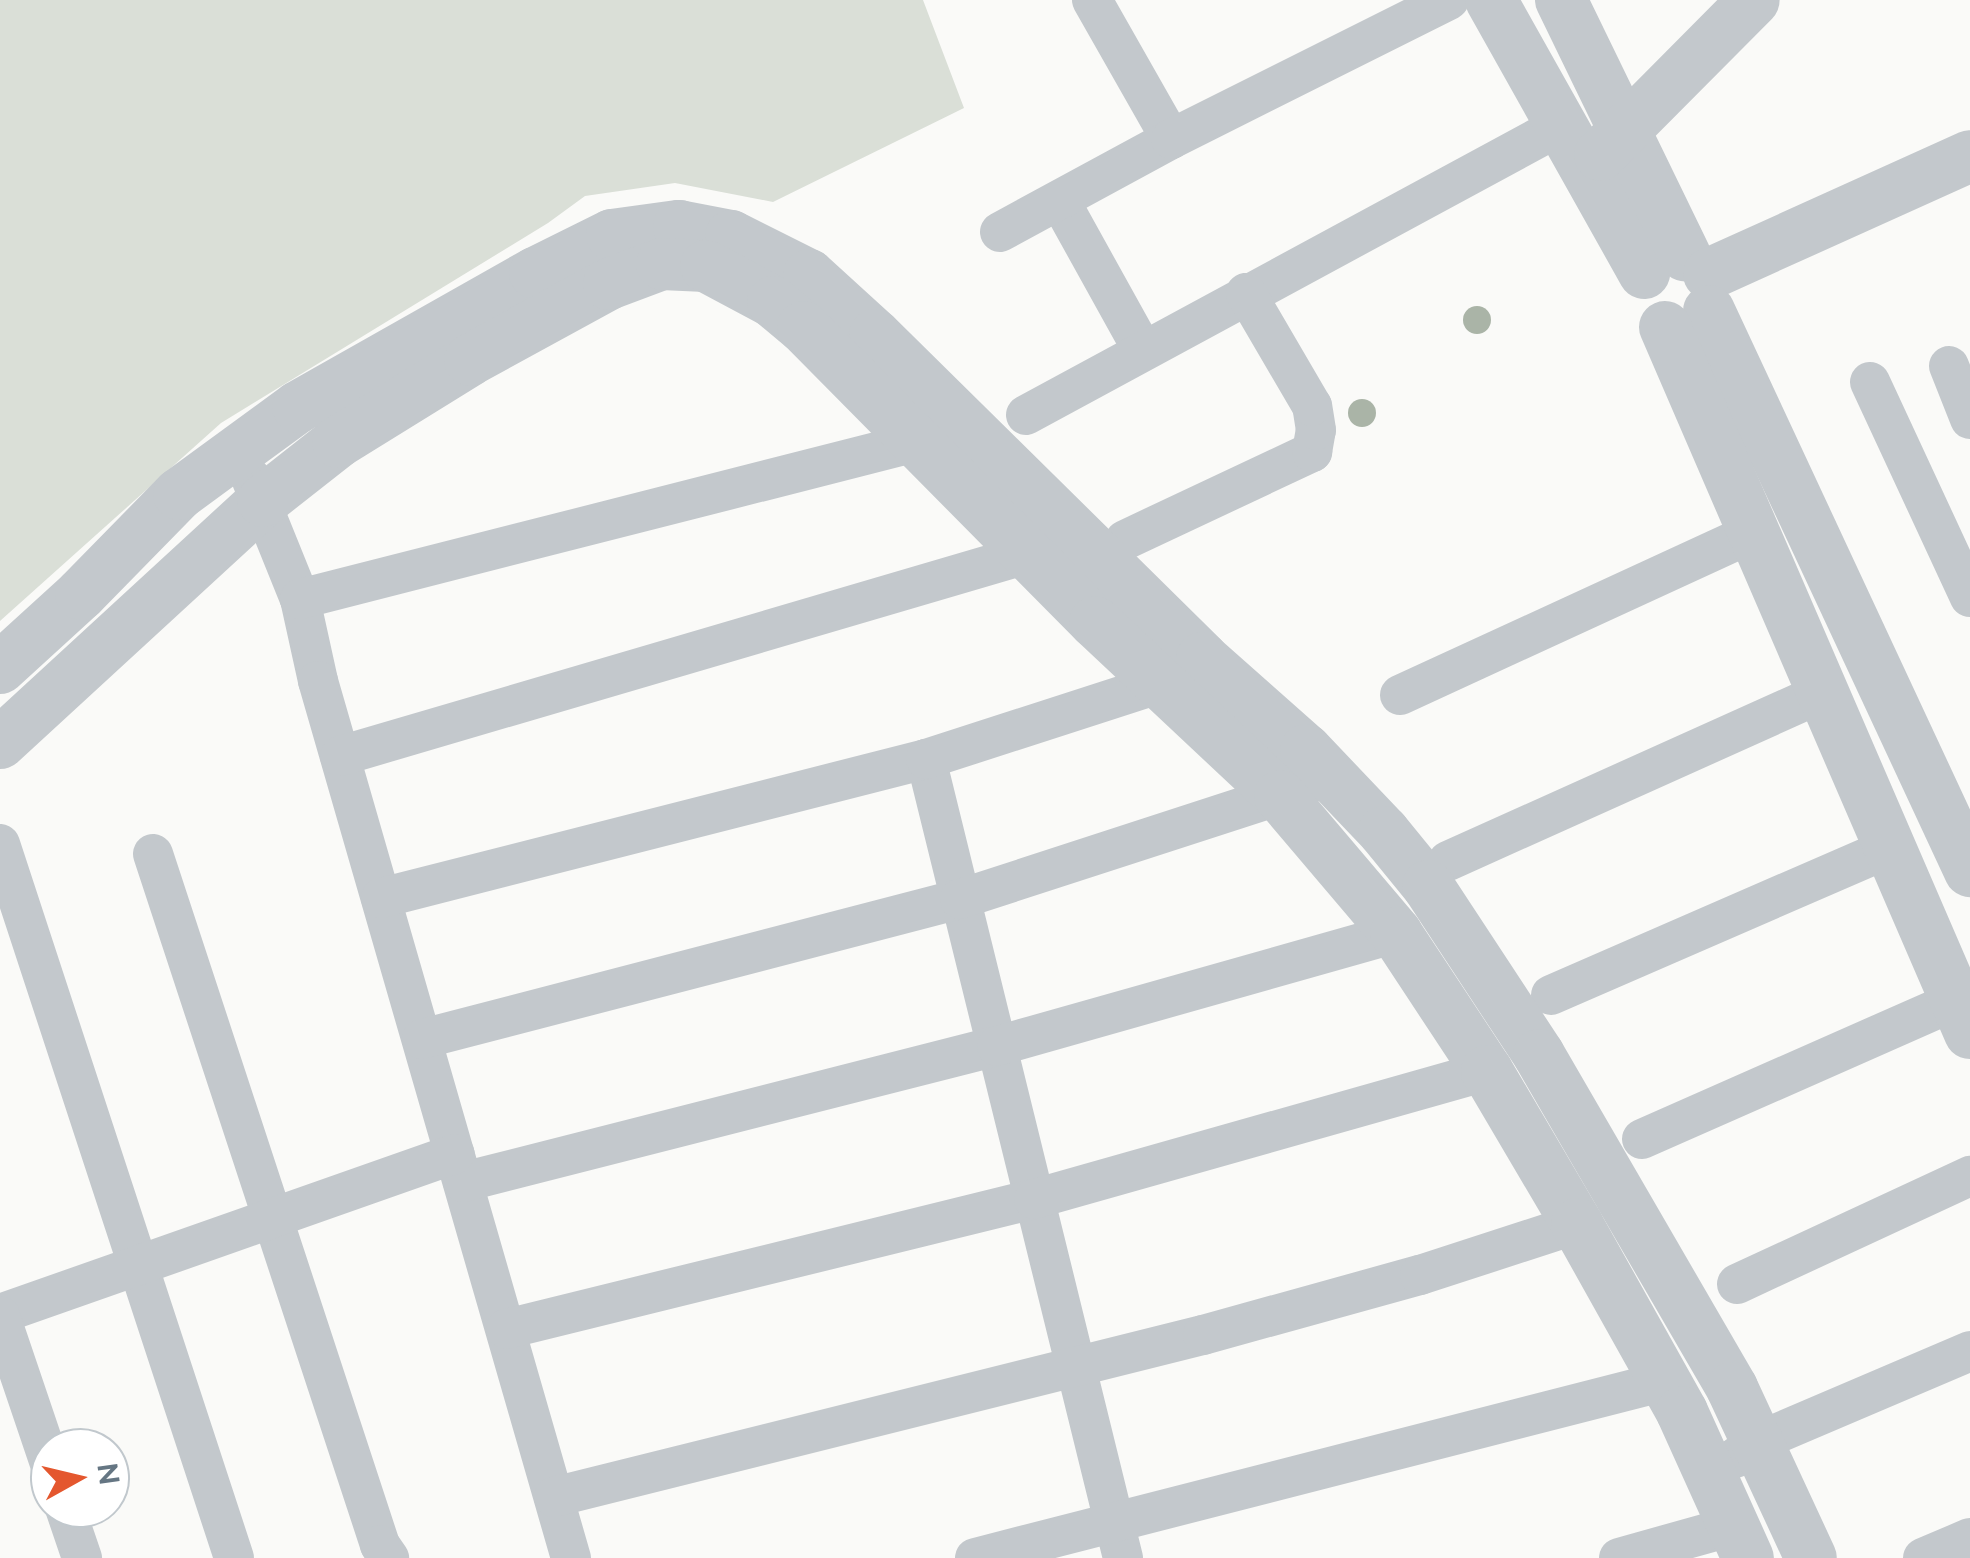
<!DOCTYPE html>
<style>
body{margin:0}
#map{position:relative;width:1970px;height:1558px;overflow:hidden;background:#fafaf8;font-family:Raleway,sans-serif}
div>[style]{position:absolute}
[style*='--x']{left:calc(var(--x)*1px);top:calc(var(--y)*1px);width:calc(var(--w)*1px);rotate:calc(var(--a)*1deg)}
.green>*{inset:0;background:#dadfd7}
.minor>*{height:40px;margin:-20px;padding:0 20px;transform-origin:20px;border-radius:20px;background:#c3c8cc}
.tertiary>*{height:52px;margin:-26px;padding:0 26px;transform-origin:26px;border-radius:26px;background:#c3c8cc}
.trees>*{width:28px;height:28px;margin:-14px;border-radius:50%;background:#aab4a7}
span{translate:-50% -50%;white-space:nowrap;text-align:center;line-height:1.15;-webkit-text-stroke:10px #fff;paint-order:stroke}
.north{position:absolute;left:30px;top:1428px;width:100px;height:100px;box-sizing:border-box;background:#fff;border:2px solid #c1c8cd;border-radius:50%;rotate:82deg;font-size:28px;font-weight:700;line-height:40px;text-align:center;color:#657683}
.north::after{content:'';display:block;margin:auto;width:35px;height:45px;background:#e4572e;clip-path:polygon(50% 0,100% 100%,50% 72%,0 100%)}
</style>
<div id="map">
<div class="green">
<div style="clip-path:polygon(0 0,923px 0,964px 108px,773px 202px,675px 183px,585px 196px,548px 223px,221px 423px,0 621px)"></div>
</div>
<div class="minor">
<div style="--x:1092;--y:0;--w:160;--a:60.4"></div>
<div style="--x:1060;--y:201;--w:171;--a:61"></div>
<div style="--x:1000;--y:232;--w:195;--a:-28.5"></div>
<div style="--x:1171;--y:139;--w:311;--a:-26.6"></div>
<div style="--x:1949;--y:366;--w:57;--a:68.4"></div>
<div style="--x:1870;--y:382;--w:237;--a:65.1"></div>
<div style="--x:1026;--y:415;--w:609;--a:-28.42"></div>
<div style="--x:251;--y:478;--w:131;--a:68"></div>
<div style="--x:300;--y:599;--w:84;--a:77.6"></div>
<div style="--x:318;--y:681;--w:913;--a:73.91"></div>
<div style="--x:1125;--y:540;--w:207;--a:-25.2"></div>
<div style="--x:1312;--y:452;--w:22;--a:-80"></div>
<div style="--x:1316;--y:430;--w:24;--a:-99"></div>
<div style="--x:1312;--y:406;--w:131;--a:-120.3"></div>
<div style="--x:300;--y:599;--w:636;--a:-14.3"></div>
<div style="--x:1400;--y:695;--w:390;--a:-24.7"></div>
<div style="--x:340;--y:756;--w:716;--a:-16.39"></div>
<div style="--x:926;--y:759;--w:823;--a:76.15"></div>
<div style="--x:0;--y:844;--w:751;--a:71.85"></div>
<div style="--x:153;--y:854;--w:727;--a:71.81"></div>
<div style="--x:380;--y:1545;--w:16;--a:55"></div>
<div style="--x:1448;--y:861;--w:409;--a:-24.2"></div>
<div style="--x:381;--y:898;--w:562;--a:-14.31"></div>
<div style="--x:926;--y:759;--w:244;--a:-17.9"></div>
<div style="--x:1551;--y:995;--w:366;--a:-23.5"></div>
<div style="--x:422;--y:1039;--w:556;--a:-14.59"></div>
<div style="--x:960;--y:899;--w:362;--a:-18"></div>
<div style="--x:1642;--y:1139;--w:342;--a:-23.8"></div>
<div style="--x:463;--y:1182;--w:551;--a:-14.29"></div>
<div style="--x:997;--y:1046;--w:415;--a:-15.8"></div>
<div style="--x:1737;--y:1284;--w:257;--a:-24.9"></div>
<div style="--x:0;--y:1314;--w:482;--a:-19.4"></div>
<div style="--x:0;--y:1316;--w:156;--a:71.3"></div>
<div style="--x:506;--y:1329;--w:544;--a:-13.83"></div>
<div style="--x:1034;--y:1199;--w:471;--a:-15.8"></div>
<div style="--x:1735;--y:1458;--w:27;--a:-36"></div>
<div style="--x:1757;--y:1442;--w:232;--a:-23.1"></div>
<div style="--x:554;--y:1497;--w:669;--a:-14.02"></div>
<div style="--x:1203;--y:1335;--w:225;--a:-15.5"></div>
<div style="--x:1420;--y:1275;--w:165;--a:-18"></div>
<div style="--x:65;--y:1508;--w:53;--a:71.2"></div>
<div style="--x:975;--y:1558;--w:712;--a:-14.39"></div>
<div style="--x:1619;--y:1558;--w:100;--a:-15.7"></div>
<div style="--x:1923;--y:1558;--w:51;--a:-23.1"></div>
</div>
<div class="tertiary">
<div style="--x:1491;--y:0;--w:313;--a:60.7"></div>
<div style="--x:1561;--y:0;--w:284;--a:64.1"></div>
<div style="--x:1600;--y:155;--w:218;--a:-45.2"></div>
<div style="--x:1709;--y:274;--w:286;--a:-24.3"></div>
<div style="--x:1709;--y:311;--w:618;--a:65.01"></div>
<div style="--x:1665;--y:327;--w:769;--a:66.64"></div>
<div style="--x:0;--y:668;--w:110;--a:-42.4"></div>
<div style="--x:81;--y:594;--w:140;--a:-45.6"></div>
<div style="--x:179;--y:494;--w:147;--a:-36.2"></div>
<div style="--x:298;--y:407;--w:272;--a:-29.5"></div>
<div style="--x:535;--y:273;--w:86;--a:-26.3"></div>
<div style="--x:612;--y:235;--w:68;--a:-7.7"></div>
<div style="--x:679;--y:226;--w:53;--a:10.9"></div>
<div style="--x:731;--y:236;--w:87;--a:26.6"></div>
<div style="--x:809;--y:275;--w:89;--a:42.3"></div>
<div style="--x:875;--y:335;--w:460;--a:44.6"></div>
<div style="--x:1202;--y:658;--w:139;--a:41.5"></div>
<div style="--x:1306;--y:750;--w:113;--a:46.4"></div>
<div style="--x:1384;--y:832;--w:70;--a:50.8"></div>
<div style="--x:1428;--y:886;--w:202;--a:56.7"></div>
<div style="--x:1539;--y:1055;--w:385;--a:59.9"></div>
<div style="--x:1732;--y:1388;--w:187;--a:65.1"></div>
<div style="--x:0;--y:743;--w:357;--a:-42.6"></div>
<div style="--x:263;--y:501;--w:95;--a:-38.2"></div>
<div style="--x:338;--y:442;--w:155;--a:-31.8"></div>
<div style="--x:470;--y:360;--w:158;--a:-28.7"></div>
<div style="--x:609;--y:284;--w:57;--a:-20.7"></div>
<div style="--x:662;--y:264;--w:44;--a:2.6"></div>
<div style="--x:706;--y:266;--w:76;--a:28.2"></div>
<div style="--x:773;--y:302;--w:39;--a:40"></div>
<div style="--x:803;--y:327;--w:415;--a:45.3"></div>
<div style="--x:1095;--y:622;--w:254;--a:43.2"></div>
<div style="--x:1280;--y:796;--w:180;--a:49.7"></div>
<div style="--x:1396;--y:933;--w:165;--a:56.6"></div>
<div style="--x:1487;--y:1071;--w:178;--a:59.5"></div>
<div style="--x:1577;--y:1224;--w:215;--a:60.8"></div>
<div style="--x:1682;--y:1412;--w:160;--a:65.7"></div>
</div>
<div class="trees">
<div style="left:1477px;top:320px"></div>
<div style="left:1362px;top:413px"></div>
</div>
<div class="north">N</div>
</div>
